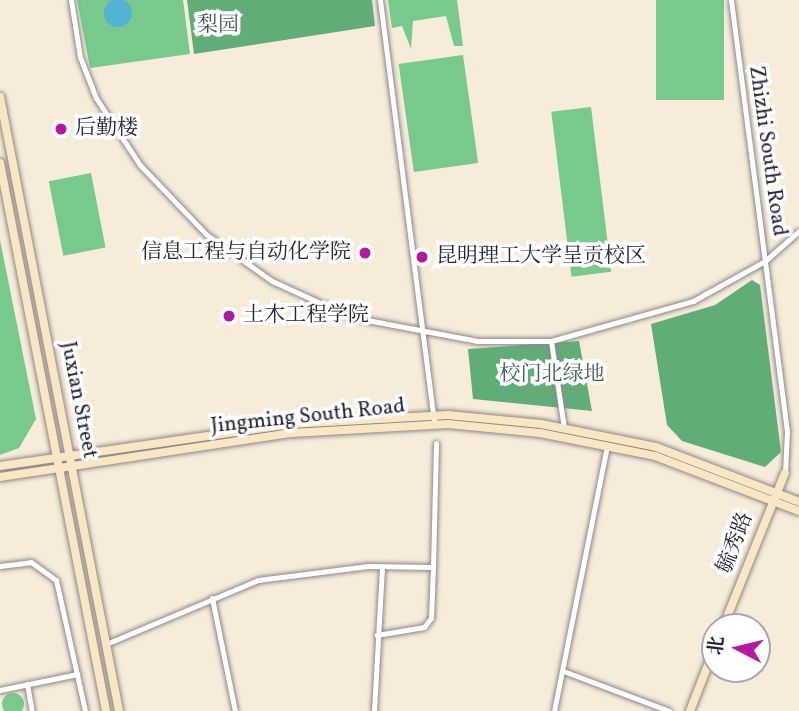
<!DOCTYPE html>
<meta charset="utf-8">
<style>
body{margin:0}
#map{position:relative;width:799px;height:711px;overflow:hidden;background:#f6ecd9;font-family:Vollkorn,"Noto Serif SC",serif}
div>[style]{position:absolute}
[style*='--x']{left:calc(var(--x)*1px);top:calc(var(--y)*1px);width:calc(var(--w)*1px);rotate:calc(var(--a)*1deg)}
.green>*{inset:0;background:#77c98c;transform-origin:0 0}
.round{border-radius:50%}
.forest>*{inset:0;background:#61ad78}
.water>*{inset:0;background:#53b3d2}
.roads{filter:drop-shadow(0 0 2px #8c878a) drop-shadow(0 0 2px #8c878a)}
.street>*{height:5px;margin:-2.5px;padding:0 2.5px;transform-origin:2.5px;border-radius:2.5px;background:#fff}
.secondary>*{height:8px;margin:-4px;padding:0 4px;transform-origin:4px;border-radius:4px;background:#f9e7c3}
.dots>*{width:19px;height:19px;translate:-50% -50%;box-sizing:border-box;border:4px solid #fff;border-radius:50%}
span{translate:-50% -50%;white-space:nowrap;text-align:center;line-height:1.15;-webkit-text-stroke:7px #fff;paint-order:stroke}
.park-label{font-size:21px;color:#405c57}
.poi-label{font-size:21px;color:#22223b}
.left{translate:0 -50%;text-align:left}
.right{translate:-100% -50%;text-align:right}
.street-label{font-size:21px;color:#22223b}
.north{position:absolute;left:701px;top:613px;width:70px;height:70px;box-sizing:border-box;background:#fff;border:2px solid #a7a7b1;border-radius:50%;rotate:277deg;font-size:19px;font-weight:700;line-height:28px;text-align:center;color:#22223b}
.north::after{content:'';display:block;margin:auto;width:24px;height:32px;background:#b5179e;clip-path:polygon(50% 0,100% 100%,50% 72%,0 100%)}
</style>
<div id="map">
<div class="green">
<div style="clip-path:polygon(77px 0,183px 0,190px 54px,90px 68px)"></div>
<div style="clip-path:polygon(388px 0,457px 0,463px 46px,454px 46px,446px 16px,413px 21px,411px 49px,402px 26px,392px 28px)"></div>
<div style="left:656px;top:0;width:68px;height:100px"></div>
<div style="left:463px;top:55px;width:109px;height:65px;rotate:82deg"></div>
<div style="left:591px;top:107px;width:166px;height:40px;rotate:83deg"></div>
<div style="left:91px;top:173px;width:76px;height:43px;rotate:79deg"></div>
<div style="clip-path:polygon(0 240px,36px 419px,19px 448px,0 455px)"></div>
<div class="round" style="left:2px;top:693px;width:22px;height:22px"></div>
</div>
<div class="forest">
<div style="clip-path:polygon(187px 0,372px 0,375px 26px,194px 54px)"></div>
<div style="clip-path:polygon(752px 280px,760px 285px,781px 452px,765px 467px,682px 441px,667px 425px,651px 324px,715px 305px)"></div>
<div style="clip-path:polygon(579px 341px,592px 411px,473px 399px,468px 349px)"></div>
</div>
<div class="water">
<div class="round" style="left:104px;top:-1px;width:28px;height:28px"></div>
</div>
<div class="roads">
<div class="street">
<div style="--x:71;--y:0;--w:58;--a:81"></div>
<div style="--x:80;--y:57;--w:44;--a:68.7"></div>
<div style="--x:96;--y:98;--w:80;--a:56.7"></div>
<div style="--x:140;--y:165;--w:97;--a:46.3"></div>
<div style="--x:207;--y:235;--w:80;--a:35.3"></div>
<div style="--x:272;--y:281;--w:87;--a:24.5"></div>
<div style="--x:351;--y:317;--w:129;--a:10.7"></div>
<div style="--x:478;--y:341;--w:73;--a:0"></div>
<div style="--x:551;--y:341;--w:88;--a:81.5"></div>
<div style="--x:380;--y:0;--w:427;--a:82.7"></div>
<div style="--x:731;--y:0;--w:435;--a:82.6"></div>
<div style="--x:787;--y:431;--w:42;--a:92.7"></div>
<div style="--x:551;--y:341;--w:148;--a:-15.7"></div>
<div style="--x:693;--y:301;--w:82;--a:-29.1"></div>
<div style="--x:765;--y:261;--w:45;--a:-41.4"></div>
<div style="--x:0;--y:566;--w:31;--a:-7"></div>
<div style="--x:31;--y:562;--w:31;--a:36"></div>
<div style="--x:56;--y:580;--w:134;--a:77.5"></div>
<div style="--x:433;--y:567;--w:124;--a:-88.6"></div>
<div style="--x:212;--y:598;--w:115;--a:78.5"></div>
<div style="--x:106;--y:644;--w:165;--a:-22.8"></div>
<div style="--x:258;--y:580;--w:111;--a:-7.3"></div>
<div style="--x:368;--y:566;--w:65;--a:0.9"></div>
<div style="--x:433;--y:567;--w:51;--a:92.2"></div>
<div style="--x:431;--y:618;--w:11;--a:128"></div>
<div style="--x:424;--y:627;--w:48;--a:170.3"></div>
<div style="--x:566;--y:672;--w:110;--a:20.7"></div>
<div style="--x:27;--y:684;--w:27;--a:80"></div>
<div style="--x:0;--y:690;--w:79;--a:-11.7"></div>
<div style="--x:374;--y:711;--w:145;--a:-86.8"></div>
<div style="--x:554;--y:711;--w:271;--a:-78.7"></div>
</div>
<div class="secondary">
<div style="--x:0;--y:97;--w:625;--a:79.03"></div>
<div style="--x:0;--y:163;--w:558;--a:79.05"></div>
<div style="--x:0;--y:466;--w:294;--a:-8.2"></div>
<div style="--x:291;--y:424;--w:157;--a:-3.3"></div>
<div style="--x:448;--y:415;--w:93;--a:5.5"></div>
<div style="--x:541;--y:424;--w:117;--a:11.3"></div>
<div style="--x:656;--y:447;--w:153;--a:21"></div>
<div style="--x:0;--y:477;--w:295;--a:-8.6"></div>
<div style="--x:292;--y:433;--w:156;--a:-3.3"></div>
<div style="--x:448;--y:424;--w:92;--a:5.6"></div>
<div style="--x:540;--y:433;--w:117;--a:11.3"></div>
<div style="--x:655;--y:456;--w:154;--a:20.9"></div>
<div style="--x:723;--y:627;--w:166;--a:-68.1"></div>
<div style="--x:690;--y:711;--w:69;--a:-68.7"></div>
</div>
</div>
<div class="dots">
<div style="left:61px;top:129px;background:#b5179e"></div>
<div style="left:365px;top:253px;background:#b5179e"></div>
<div style="left:422px;top:257px;background:#b5179e"></div>
<div style="left:229px;top:316px;background:#b5179e"></div>
</div>
<div class="park-label">
<span style="left:218px;top:26px">梨园</span>
<span style="left:552px;top:375px">校门北绿地</span>
</div>
<div class="poi-label">
<span class="left" style="left:75px;top:129px">后勤楼</span>
<span class="right" style="left:351px;top:253px">信息工程与自动化学院</span>
<span class="left" style="left:436px;top:257px">昆明理工大学呈贡校区</span>
<span class="left" style="left:243px;top:316px">土木工程学院</span>
</div>
<div class="street-label">
<span style="left:767px;top:151px;rotate:82deg">Zhizhi South Road</span>
<span style="left:78px;top:400px;rotate:79deg">Juxian Street</span>
<span style="left:308px;top:417px;rotate:-6deg">Jingming South Road</span>
<span style="left:736px;top:543px;rotate:-69deg">毓秀路</span>
</div>
<div class="north">北</div>
</div>
